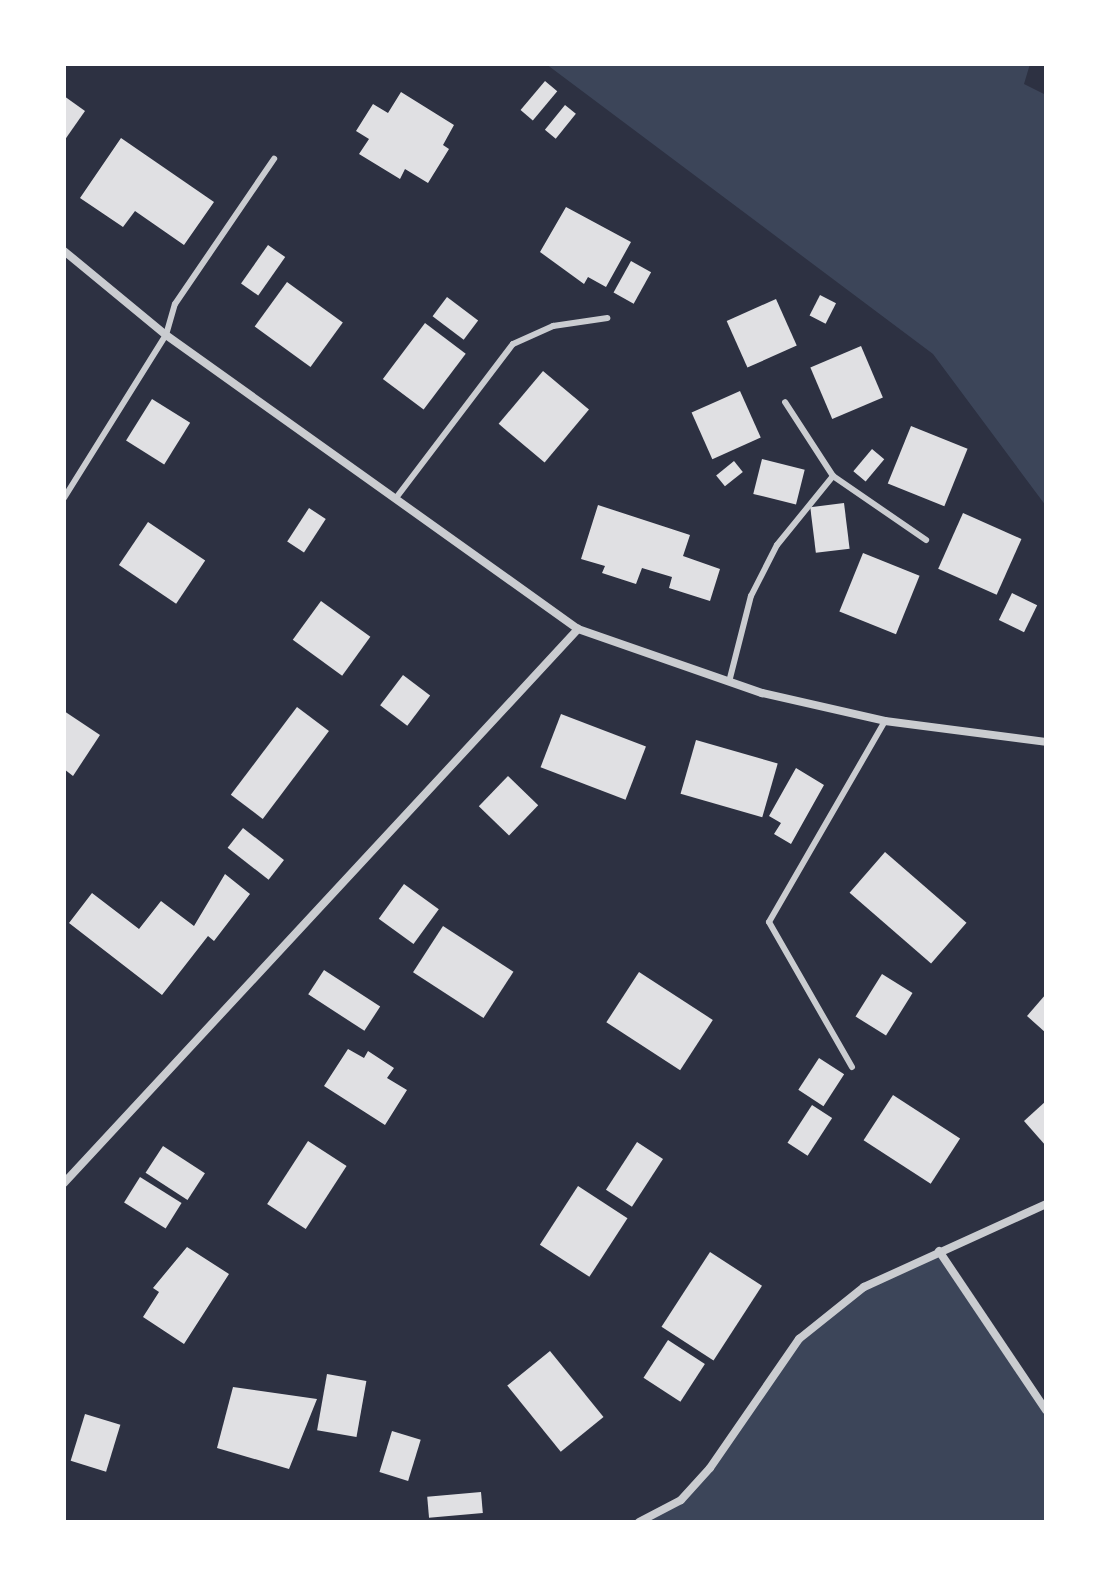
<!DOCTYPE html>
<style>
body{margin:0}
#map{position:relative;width:1110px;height:1586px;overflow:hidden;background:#2d3142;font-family:"Asap Condensed",sans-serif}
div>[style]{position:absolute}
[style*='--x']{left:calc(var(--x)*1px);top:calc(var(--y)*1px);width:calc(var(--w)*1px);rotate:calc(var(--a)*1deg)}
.green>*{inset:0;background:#3c4559}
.building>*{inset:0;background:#e0e0e3;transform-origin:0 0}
.service>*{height:6px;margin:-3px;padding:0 3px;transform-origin:3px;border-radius:3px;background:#caccd0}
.minor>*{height:8px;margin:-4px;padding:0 4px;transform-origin:4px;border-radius:4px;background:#caccd0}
span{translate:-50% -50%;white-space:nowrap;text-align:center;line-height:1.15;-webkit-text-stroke:6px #fff;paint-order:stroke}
.frame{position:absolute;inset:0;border:66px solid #fff;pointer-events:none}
</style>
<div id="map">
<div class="green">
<div style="clip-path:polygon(546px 64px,1030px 64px,1024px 84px,1046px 95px,1046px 506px,933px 354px)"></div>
<div style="clip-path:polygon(939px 1251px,1046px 1410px,1046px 1522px,639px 1522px,681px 1500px,710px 1468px,799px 1339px,864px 1287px)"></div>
</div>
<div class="building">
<div style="left:545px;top:81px;width:16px;height:38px;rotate:40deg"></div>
<div style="clip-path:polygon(401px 92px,454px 125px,443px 145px,449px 149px,428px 183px,405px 169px,400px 179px,359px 154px,369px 139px,356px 131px,373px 104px,388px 113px)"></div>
<div style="clip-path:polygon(64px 96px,85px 111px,64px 141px)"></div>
<div style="left:565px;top:105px;width:14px;height:32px;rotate:39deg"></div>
<div style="clip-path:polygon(121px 138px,214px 202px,184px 245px,135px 211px,123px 227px,80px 198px)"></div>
<div style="clip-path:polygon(566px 207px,631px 242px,606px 287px,588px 277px,584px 284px,540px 252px)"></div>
<div style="left:268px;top:245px;width:21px;height:47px;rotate:35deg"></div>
<div style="left:631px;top:261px;width:23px;height:36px;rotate:29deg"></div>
<div style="left:287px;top:282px;width:69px;height:55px;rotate:36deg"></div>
<div style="left:820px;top:295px;width:18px;height:23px;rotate:27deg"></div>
<div style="left:447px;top:297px;width:39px;height:24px;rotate:37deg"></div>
<div style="left:776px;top:299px;width:51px;height:54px;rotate:66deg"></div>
<div style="left:425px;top:323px;width:51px;height:70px;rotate:37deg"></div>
<div style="left:861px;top:346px;width:56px;height:55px;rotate:67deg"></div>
<div style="left:543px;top:371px;width:60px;height:69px;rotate:40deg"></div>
<div style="left:740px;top:391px;width:51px;height:53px;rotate:66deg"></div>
<div style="left:152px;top:399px;width:45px;height:49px;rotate:32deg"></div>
<div style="left:911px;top:426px;width:61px;height:62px;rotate:22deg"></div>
<div style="left:872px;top:449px;width:16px;height:29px;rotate:40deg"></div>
<div style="left:762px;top:459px;width:44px;height:36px;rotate:14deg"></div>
<div style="left:734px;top:461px;width:14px;height:23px;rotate:51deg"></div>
<div style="left:844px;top:503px;width:46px;height:34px;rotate:83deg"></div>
<div style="clip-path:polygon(598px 505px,690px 535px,683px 556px,720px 569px,710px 601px,669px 588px,672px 577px,642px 568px,636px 584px,602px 573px,605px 566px,581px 559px)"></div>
<div style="left:309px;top:508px;width:20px;height:40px;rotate:33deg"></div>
<div style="left:963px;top:513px;width:64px;height:61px;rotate:24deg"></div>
<div style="left:148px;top:522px;width:69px;height:52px;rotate:34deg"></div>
<div style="left:863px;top:553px;width:61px;height:63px;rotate:22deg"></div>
<div style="left:1012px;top:593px;width:28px;height:30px;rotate:26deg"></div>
<div style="left:321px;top:601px;width:61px;height:48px;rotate:36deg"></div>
<div style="left:403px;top:675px;width:34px;height:38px;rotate:37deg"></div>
<div style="left:297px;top:707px;width:40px;height:110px;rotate:37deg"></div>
<div style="clip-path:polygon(64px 711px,100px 735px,73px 776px,64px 769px)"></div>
<div style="left:561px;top:714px;width:91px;height:57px;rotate:21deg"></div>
<div style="left:696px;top:740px;width:85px;height:56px;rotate:16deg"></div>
<div style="clip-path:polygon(796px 768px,824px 785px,791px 844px,774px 834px,781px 823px,769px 816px)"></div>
<div style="left:508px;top:776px;width:42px;height:42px;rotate:44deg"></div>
<div style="left:243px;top:828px;width:52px;height:25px;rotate:38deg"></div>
<div style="left:885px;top:852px;width:108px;height:54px;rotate:41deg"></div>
<div style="clip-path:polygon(225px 874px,250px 894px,214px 941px,208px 936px,162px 995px,69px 923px,92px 893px,139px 929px,161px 901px,194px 926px)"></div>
<div style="left:404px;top:884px;width:43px;height:43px;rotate:36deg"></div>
<div style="left:443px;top:926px;width:84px;height:55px;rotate:33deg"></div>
<div style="left:324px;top:970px;width:67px;height:29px;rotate:33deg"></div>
<div style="left:639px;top:972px;width:88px;height:60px;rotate:33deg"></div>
<div style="left:882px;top:974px;width:36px;height:50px;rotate:32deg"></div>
<div style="clip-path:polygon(1046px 994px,1046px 1033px,1027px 1016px)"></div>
<div style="clip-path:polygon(348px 1049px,364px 1058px,368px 1051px,394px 1068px,387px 1078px,407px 1090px,385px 1125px,324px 1086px)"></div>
<div style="left:819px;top:1058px;width:30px;height:38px;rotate:33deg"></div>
<div style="left:893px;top:1095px;width:80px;height:54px;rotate:33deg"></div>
<div style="clip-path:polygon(1046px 1101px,1046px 1146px,1024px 1121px)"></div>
<div style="left:812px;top:1105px;width:24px;height:45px;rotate:33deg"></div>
<div style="left:308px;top:1141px;width:46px;height:75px;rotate:33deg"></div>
<div style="left:637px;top:1142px;width:31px;height:57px;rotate:33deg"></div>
<div style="left:163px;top:1146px;width:50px;height:32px;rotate:33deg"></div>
<div style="left:140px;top:1177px;width:49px;height:30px;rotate:32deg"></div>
<div style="left:578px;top:1186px;width:59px;height:70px;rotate:33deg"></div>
<div style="clip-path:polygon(187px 1247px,229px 1274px,184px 1344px,143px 1317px,159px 1292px,153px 1288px)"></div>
<div style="left:710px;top:1252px;width:62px;height:89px;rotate:33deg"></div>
<div style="left:668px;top:1340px;width:44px;height:45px;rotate:33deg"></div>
<div style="left:550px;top:1351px;width:85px;height:55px;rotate:51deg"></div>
<div style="left:327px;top:1374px;width:40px;height:57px;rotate:10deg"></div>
<div style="clip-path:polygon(233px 1387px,317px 1399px,289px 1469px,217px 1448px)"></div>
<div style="left:85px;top:1414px;width:37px;height:49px;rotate:17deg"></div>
<div style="left:392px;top:1431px;width:30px;height:43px;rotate:17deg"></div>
<div style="left:481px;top:1492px;width:21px;height:54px;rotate:85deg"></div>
</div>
<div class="service">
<div style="--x:833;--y:476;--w:113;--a:34.5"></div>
<div style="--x:64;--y:498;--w:192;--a:-58"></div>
<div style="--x:166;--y:335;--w:32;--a:-74"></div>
<div style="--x:175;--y:304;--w:176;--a:-55.7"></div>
<div style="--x:396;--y:498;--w:193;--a:-52.8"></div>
<div style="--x:513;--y:344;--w:44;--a:-24.2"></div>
<div style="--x:553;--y:326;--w:55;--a:-8.4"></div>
<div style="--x:729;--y:682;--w:89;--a:-75.7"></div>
<div style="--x:751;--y:596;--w:57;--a:-63"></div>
<div style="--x:777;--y:545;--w:89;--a:-50.9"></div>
<div style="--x:833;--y:476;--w:88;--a:-123"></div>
<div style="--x:852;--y:1067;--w:167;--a:-119.8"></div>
<div style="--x:769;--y:922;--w:232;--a:-60"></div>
</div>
<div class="minor">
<div style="--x:64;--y:251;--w:132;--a:39.5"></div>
<div style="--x:166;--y:335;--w:506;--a:35.51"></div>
<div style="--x:578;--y:629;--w:195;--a:19.2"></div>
<div style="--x:762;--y:693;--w:126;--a:12.8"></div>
<div style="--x:885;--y:721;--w:162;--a:7.4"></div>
<div style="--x:64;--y:1183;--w:756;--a:-47.14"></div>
<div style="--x:939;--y:1251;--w:192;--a:56.1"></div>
<div style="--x:639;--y:1522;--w:47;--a:-27.6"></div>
<div style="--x:681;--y:1500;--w:43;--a:-47.8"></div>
<div style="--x:710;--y:1468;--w:157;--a:-55.4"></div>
<div style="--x:799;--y:1339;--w:83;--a:-38.7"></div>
<div style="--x:864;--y:1287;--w:200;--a:-24.5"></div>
</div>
<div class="frame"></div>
</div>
